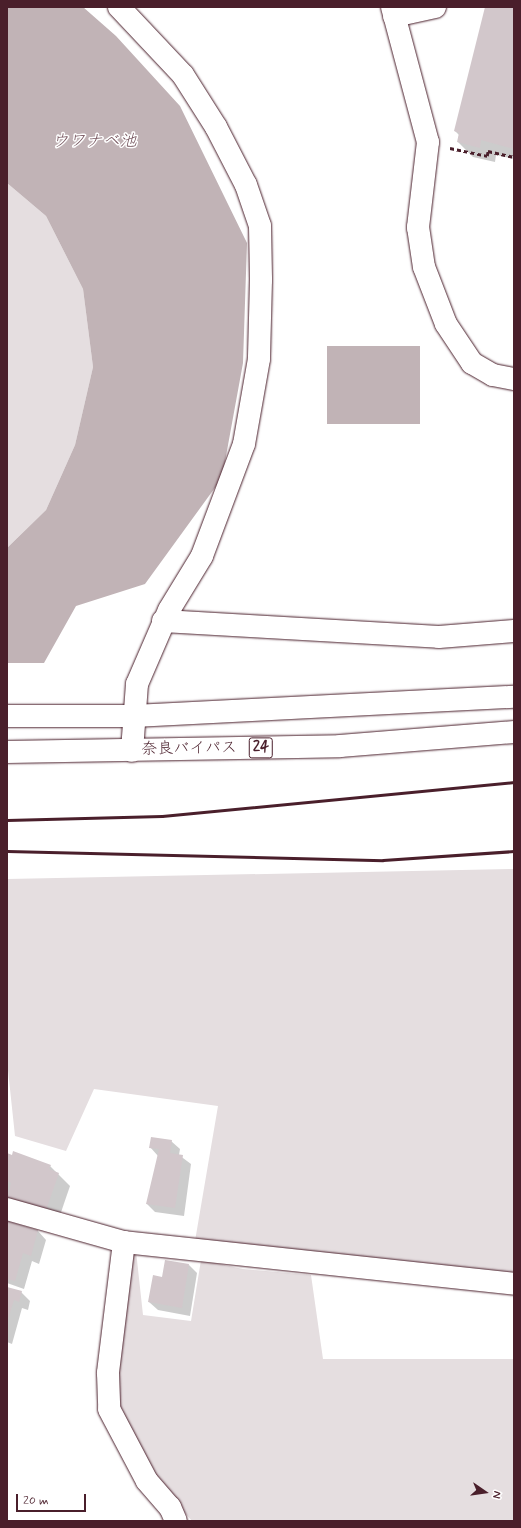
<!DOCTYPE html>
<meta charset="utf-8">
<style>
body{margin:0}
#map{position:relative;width:521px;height:1528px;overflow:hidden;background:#fff;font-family:Mynerve,"Klee One",sans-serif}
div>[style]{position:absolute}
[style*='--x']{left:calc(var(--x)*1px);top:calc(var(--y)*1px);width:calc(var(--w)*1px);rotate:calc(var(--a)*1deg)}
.green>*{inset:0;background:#e5dee0}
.water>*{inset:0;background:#c1b3b6;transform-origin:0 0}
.shadow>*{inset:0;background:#0003}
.building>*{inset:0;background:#d2c7cb}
.path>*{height:2.5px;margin-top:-1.25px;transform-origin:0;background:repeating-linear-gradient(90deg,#4a1f2b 0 4px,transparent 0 7px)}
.roads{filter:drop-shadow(0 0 1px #4a1f2b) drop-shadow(0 0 1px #4a1f2b)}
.minor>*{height:22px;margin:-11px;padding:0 11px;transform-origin:11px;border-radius:11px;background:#fff}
.highway>*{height:22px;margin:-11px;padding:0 11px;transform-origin:11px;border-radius:11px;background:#fff}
.rail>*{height:3px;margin:-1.5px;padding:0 1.5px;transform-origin:1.5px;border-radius:1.5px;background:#4a1f2b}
span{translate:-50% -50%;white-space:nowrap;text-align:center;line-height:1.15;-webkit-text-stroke:3px #fff;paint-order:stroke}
.shield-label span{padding:1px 3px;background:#fff;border:1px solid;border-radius:3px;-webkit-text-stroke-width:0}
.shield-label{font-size:15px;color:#4a1f2b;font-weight:700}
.street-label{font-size:16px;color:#4a1f2b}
.water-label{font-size:17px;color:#74535c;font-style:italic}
.frame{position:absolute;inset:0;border:8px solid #4a1f2b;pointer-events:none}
.north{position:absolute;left:465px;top:1472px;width:40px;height:40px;-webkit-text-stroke:3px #fff;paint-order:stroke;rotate:103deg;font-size:11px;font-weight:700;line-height:16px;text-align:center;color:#4a1f2b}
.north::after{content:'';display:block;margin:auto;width:14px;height:18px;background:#4a1f2b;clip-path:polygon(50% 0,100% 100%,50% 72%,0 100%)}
.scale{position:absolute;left:16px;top:1494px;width:70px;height:18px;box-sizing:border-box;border:2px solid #4a1f2b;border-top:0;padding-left:5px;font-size:12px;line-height:14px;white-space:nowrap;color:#4a1f2b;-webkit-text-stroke:3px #fff;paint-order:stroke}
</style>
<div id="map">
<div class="green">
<div style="clip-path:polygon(7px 183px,46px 216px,83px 289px,93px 367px,75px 445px,46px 510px,7px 548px)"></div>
<div style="clip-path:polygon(514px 869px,514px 1277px,195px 1241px,218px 1106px,94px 1089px,66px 1151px,15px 1136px,7px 1061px,7px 879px)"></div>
<div style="clip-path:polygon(136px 1251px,143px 1315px,191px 1321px,201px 1260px,243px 1269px,311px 1275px,323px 1359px,514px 1359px,514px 1521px,192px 1521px,153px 1476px,116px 1401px,131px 1254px)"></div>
</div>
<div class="water">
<div style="clip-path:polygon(7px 7px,83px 7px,116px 36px,180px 106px,247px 243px,243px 363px,222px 478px,145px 584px,76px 606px,44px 663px,7px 663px,7px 548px,46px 510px,75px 445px,93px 367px,83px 289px,46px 216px,7px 183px)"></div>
<div style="left:420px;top:346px;width:78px;height:93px;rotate:90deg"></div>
</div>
<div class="shadow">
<div style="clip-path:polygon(486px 7px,514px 7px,514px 159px,496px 155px,495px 162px,473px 157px,458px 142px,459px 135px,455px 131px)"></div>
<div style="clip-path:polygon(171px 1141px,180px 1149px,179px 1155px,191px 1164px,184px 1216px,155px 1212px,147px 1204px,158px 1156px,150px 1147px)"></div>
<div style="clip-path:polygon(7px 1154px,50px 1166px,70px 1186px,57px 1224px,7px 1198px)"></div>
<div style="clip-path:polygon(7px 1222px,38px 1231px,46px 1240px,39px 1264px,32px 1261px,24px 1289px,7px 1283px)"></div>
<div style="clip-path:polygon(189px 1265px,197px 1273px,190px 1316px,158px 1310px,149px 1302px,163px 1278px)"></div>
<div style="clip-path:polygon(7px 1288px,21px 1292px,30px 1301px,28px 1310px,22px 1308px,12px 1344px,7px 1342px)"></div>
</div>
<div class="building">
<div style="clip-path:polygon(485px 7px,514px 7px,514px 149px,481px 140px,480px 148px,457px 142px,459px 133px,454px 131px)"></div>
<div style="clip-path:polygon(151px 1137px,172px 1140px,170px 1153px,183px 1155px,175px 1208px,146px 1204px,159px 1149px,149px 1148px)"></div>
<div style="clip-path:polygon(13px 1151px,51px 1165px,49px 1169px,59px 1173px,45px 1213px,7px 1199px,11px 1183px,7px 1181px,7px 1153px,12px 1155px)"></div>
<div style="clip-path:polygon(7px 1221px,38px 1230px,31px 1256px,23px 1253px,15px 1281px,7px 1279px)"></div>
<div style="clip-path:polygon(165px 1260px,189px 1264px,182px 1308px,148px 1302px,153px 1275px,162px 1277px)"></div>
<div style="clip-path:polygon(7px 1287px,22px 1291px,19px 1302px,14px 1300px,7px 1322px)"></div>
</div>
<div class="path">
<div style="--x:450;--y:148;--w:38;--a:12"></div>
<div style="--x:487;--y:156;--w:5;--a:-79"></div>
<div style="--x:488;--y:151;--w:27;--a:13"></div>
</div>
<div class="roads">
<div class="minor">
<div style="--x:119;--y:7;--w:93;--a:46.7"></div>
<div style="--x:183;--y:75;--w:62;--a:57.6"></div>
<div style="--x:216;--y:127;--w:65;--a:62.7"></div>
<div style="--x:246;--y:185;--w:43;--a:71.1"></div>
<div style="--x:260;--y:226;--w:54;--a:88.9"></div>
<div style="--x:261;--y:280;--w:79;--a:91.5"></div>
<div style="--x:259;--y:359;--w:86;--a:100"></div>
<div style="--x:244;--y:444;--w:120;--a:110.6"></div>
<div style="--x:202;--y:556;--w:63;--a:121.4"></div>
<div style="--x:169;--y:610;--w:81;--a:113.4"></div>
<div style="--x:137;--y:684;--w:67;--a:94.3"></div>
<div style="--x:392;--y:7;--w:140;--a:75.1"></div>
<div style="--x:428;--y:142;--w:86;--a:96.7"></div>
<div style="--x:418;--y:227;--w:40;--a:81.5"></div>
<div style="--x:424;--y:267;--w:61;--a:68.9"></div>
<div style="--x:446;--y:324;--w:47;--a:56.3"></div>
<div style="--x:472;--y:363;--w:24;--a:30"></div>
<div style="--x:493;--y:375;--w:21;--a:11"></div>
<div style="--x:394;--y:16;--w:42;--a:-12.4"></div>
<div style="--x:163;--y:621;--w:276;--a:3.3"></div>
<div style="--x:439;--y:637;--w:75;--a:-4.6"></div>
<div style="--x:7;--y:1209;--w:122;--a:15.8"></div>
<div style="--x:124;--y:1242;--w:132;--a:97"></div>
<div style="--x:108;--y:1373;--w:36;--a:88"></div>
<div style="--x:109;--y:1409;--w:81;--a:62.2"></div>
<div style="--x:147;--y:1481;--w:35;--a:49"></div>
<div style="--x:170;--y:1507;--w:15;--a:67"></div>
<div style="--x:124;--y:1242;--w:392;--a:6.1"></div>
</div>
<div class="highway">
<div style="--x:7;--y:716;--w:127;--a:0"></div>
<div style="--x:134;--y:716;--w:380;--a:-2.9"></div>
<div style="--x:7;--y:752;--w:333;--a:-1"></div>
<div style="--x:340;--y:746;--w:175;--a:-4.6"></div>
</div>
</div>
<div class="rail">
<div style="--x:7;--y:820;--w:155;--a:-1.5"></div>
<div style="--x:162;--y:816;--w:354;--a:-5.5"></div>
<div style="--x:7;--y:851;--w:376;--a:1.4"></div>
<div style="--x:383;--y:860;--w:131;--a:-3.9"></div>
</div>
<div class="shield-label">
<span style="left:261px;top:748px">24</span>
</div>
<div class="street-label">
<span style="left:189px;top:749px;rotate:-1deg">奈良バイパス</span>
</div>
<div class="water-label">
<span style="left:94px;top:142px">ウワナベ池</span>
</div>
<div class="frame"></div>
<div class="north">N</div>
<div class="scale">20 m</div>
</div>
